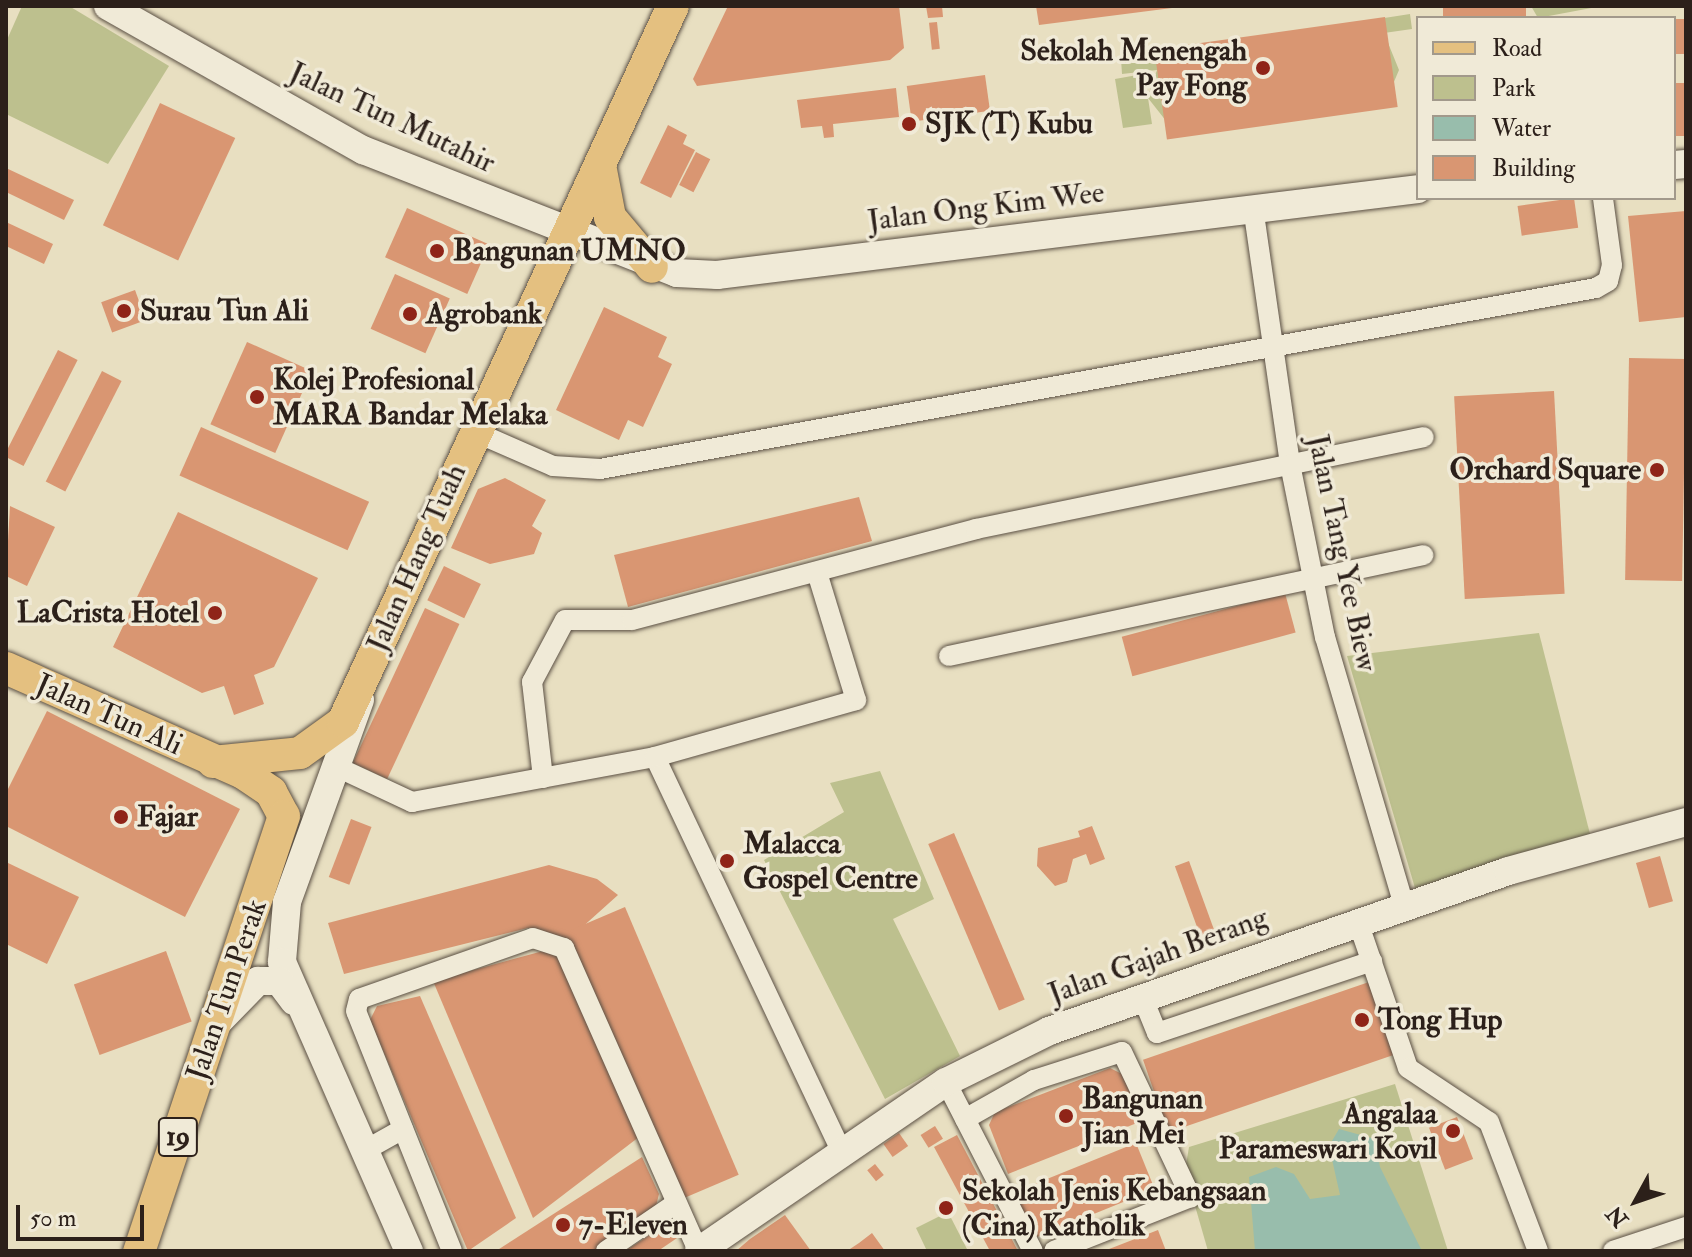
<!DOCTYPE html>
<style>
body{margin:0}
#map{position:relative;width:1692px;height:1257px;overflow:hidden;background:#e8dfc1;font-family:"IM FELL Double Pica",serif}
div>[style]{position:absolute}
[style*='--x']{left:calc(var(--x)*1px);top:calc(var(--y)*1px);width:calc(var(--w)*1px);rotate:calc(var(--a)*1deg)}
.green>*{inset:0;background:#bdc08e}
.water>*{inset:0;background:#98bdac}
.building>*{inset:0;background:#d99672;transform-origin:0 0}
.roads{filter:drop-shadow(0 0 2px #5b5044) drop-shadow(0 0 2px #5b5044)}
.street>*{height:20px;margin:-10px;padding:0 10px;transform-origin:10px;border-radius:10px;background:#f0ead7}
.secondary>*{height:28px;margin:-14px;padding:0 14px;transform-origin:14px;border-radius:14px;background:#f0ead7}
.primary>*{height:32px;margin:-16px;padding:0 16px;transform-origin:16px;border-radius:16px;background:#e4c080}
.dots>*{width:22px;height:22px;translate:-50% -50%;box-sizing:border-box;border:4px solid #f0ead7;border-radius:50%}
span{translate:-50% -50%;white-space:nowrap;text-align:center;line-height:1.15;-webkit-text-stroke:7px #f0ead7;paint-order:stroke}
.shield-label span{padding:2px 6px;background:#f0ead7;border:2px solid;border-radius:6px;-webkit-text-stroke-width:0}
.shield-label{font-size:28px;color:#2c201a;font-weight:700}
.poi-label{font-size:30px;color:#2c201a;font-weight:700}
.right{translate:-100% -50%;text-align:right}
.left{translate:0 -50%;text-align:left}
.street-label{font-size:30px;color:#2c201a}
.frame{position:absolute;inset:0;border:8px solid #2c201a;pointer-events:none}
.legend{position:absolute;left:1416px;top:16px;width:260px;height:184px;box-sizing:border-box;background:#f0ead7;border:2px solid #a2998b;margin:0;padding:10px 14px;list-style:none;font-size:24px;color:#2c201a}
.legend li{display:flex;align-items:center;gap:16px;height:40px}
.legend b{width:40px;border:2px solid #a2998b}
.north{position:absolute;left:1596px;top:1161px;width:80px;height:80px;-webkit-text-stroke:6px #f0ead7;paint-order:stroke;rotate:230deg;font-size:22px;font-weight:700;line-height:32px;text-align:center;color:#2c201a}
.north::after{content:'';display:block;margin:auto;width:28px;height:36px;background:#2c201a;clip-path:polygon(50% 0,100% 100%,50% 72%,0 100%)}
.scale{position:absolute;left:16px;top:1205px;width:128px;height:36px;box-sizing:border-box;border:4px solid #2c201a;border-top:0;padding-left:10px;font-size:24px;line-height:28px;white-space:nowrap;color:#2c201a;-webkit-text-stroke:6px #f0ead7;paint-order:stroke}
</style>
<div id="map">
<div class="green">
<div style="clip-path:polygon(22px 6px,69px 6px,169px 66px,108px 164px,6px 114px,6px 42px)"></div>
<div style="clip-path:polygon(1531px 6px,1602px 6px,1538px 18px)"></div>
<div style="clip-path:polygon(1410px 14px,1412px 29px,1384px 33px,1399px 70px,1388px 96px,1174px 131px,1148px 98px,1152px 124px,1123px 128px,1115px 79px,1143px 74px,1148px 96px,1157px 70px,1122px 74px,1121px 59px)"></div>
<div style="clip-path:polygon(1539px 633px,1590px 834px,1415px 888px,1347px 656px)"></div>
<div style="clip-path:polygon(880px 771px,934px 899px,893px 919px,960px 1056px,885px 1099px,764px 860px,844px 812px,830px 783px)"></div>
<div style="clip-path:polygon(1395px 1084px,1448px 1251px,1208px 1251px,1185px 1171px,1189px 1147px)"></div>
<div style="clip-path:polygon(948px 1212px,968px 1251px,927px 1251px,916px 1228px)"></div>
</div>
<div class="water">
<div style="clip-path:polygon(1339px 1129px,1375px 1139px,1380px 1167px,1422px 1251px,1255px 1251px,1249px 1177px,1276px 1167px,1294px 1174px,1310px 1199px,1340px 1195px,1329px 1146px)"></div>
</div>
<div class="building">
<div style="clip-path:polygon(728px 6px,899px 6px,904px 48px,890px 60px,697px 86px,693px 79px)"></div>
<div style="clip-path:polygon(926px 6px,942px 6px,943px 17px,928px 18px)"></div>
<div style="clip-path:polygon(1036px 6px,1172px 6px,1172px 8px,1039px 25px)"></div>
<div style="left:1443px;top:6px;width:83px;height:12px"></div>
<div style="left:1385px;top:17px;width:91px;height:233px;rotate:82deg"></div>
<div style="left:1686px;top:19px;width:35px;height:12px;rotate:90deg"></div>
<div style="left:937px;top:22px;width:27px;height:8px;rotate:84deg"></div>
<div style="left:985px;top:75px;width:36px;height:79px;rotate:82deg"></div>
<div style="left:1674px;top:83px;width:12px;height:53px"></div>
<div style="clip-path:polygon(896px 88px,899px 117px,833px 124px,834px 137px,824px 138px,822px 126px,801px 128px,797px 100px)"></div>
<div style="left:160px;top:103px;width:83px;height:135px;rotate:25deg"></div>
<div style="clip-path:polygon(668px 125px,687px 135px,683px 144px,695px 150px,671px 198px,640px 183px)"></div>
<div style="left:696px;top:152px;width:16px;height:37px;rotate:27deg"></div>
<div style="clip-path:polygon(6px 168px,74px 200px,64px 220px,6px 192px)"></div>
<div style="left:1574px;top:198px;width:30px;height:57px;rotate:82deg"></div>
<div style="left:407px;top:208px;width:90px;height:54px;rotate:24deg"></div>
<div style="clip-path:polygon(1686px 211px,1686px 317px,1639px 322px,1628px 216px)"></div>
<div style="clip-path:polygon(6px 222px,53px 244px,44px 264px,6px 246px)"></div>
<div style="left:395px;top:274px;width:60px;height:60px;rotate:24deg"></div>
<div style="left:135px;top:290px;width:32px;height:36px;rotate:70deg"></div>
<div style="clip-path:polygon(604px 307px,667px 337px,658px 357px,672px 364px,643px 427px,628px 420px,619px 440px,556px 410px)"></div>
<div style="left:247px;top:342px;width:71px;height:90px;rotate:24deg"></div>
<div style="left:58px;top:350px;width:22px;height:119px;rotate:27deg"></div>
<div style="left:1629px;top:358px;width:57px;height:222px;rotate:1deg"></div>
<div style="left:102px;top:371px;width:22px;height:124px;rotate:27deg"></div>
<div style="left:1554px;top:391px;width:203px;height:100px;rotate:87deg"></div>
<div style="left:201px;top:427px;width:184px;height:53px;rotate:24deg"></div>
<div style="clip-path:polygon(505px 478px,546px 500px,532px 526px,542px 533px,534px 554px,490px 564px,451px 548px,478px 489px)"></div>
<div style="clip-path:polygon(859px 497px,872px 541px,628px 607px,614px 555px)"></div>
<div style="clip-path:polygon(10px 506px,55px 527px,27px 586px,6px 576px)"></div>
<div style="clip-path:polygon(178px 512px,318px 578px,274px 667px,254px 675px,264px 704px,234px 715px,224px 686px,202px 693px,113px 647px)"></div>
<div style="left:444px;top:566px;width:41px;height:38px;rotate:26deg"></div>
<div style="left:1285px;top:593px;width:41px;height:169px;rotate:75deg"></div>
<div style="left:425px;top:608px;width:38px;height:171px;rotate:25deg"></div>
<div style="clip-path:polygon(47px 711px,240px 809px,185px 917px,6px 826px,6px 793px)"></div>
<div style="left:351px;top:819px;width:22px;height:62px;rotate:21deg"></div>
<div style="clip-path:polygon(1092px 826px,1105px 859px,1090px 865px,1086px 854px,1073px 859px,1067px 882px,1055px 886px,1037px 866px,1038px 848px,1080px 837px,1078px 831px)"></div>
<div style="left:954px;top:833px;width:181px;height:28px;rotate:67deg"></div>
<div style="left:1660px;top:856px;width:47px;height:25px;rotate:74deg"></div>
<div style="left:1189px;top:861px;width:77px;height:15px;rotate:70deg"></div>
<div style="clip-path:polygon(6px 862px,79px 897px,47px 964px,6px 944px)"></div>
<div style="clip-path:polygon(549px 865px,597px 879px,618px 895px,569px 939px,528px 928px,344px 974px,328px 923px)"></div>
<div style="left:625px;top:907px;width:291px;height:65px;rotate:67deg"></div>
<div style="left:166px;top:951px;width:75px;height:98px;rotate:70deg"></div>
<div style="clip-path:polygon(543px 951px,558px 957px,639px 1137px,533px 1218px,433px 981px)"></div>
<div style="left:1369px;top:982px;width:77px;height:239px;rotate:71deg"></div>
<div style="clip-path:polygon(420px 996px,516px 1218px,468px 1251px,370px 1020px,377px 1006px)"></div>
<div style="clip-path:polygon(1110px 1068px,1124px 1075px,1142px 1121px,1008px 1174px,989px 1125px,995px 1112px)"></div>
<div style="left:1457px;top:1117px;width:45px;height:30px;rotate:69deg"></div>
<div style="left:935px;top:1126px;width:15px;height:17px;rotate:58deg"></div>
<div style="left:899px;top:1133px;width:16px;height:19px;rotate:55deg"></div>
<div style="clip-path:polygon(957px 1135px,1018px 1251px,990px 1251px,934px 1147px)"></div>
<div style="left:1136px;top:1143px;width:50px;height:131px;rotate:68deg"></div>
<div style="clip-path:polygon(642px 1157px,659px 1194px,654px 1214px,597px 1251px,496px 1251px)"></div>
<div style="left:875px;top:1164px;width:14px;height:10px;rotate:51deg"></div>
<div style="clip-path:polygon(785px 1215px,811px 1251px,736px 1251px,750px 1239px)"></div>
<div style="clip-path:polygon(670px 1222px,680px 1236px,658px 1251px,625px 1251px)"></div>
<div style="clip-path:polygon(1158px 1230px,1166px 1251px,1104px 1251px)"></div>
<div style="clip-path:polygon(872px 1233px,885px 1251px,847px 1251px,859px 1243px)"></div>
</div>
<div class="roads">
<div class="street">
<div style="--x:1253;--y:207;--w:260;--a:81.8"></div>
<div style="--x:1290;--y:464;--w:177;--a:78.6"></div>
<div style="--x:1325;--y:637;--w:279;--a:73.6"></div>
<div style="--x:473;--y:431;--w:87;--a:23.6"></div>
<div style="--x:553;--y:466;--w:47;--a:3.7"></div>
<div style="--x:600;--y:469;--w:1012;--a:-10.3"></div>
<div style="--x:1596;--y:288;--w:14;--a:-30"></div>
<div style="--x:1608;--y:281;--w:16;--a:-76"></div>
<div style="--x:1612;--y:265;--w:68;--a:-97.7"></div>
<div style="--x:949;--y:656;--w:485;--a:-12"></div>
<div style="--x:655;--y:757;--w:437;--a:64.7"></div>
<div style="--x:337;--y:767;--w:83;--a:25"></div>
<div style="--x:412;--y:802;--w:247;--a:-10.5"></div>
<div style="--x:655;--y:757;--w:209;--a:-15.8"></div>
<div style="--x:856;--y:700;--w:130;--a:-107"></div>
<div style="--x:543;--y:778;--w:97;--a:-96.5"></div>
<div style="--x:532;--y:682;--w:70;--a:-62"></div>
<div style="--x:565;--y:620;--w:67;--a:0"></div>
<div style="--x:632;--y:620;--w:356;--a:-14.8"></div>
<div style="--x:976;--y:529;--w:457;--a:-11.6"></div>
<div style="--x:1358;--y:922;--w:154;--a:71.1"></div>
<div style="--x:1408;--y:1068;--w:97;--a:33.7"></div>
<div style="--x:1489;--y:1122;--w:138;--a:69.2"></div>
<div style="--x:1142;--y:996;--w:40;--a:68"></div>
<div style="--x:1157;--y:1033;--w:227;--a:-18.5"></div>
<div style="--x:946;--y:1082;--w:190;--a:62.8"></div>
<div style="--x:965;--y:1119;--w:79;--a:-29.5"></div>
<div style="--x:1034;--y:1080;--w:92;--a:-17.7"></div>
<div style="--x:1122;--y:1052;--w:161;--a:64.6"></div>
<div style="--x:1191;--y:1197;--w:147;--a:158.5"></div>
<div style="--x:362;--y:1152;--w:47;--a:-29.3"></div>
<div style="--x:452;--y:1251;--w:258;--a:-111.8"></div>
<div style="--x:356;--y:1011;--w:12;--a:-76"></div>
<div style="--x:359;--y:999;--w:184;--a:-19.3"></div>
<div style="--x:533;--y:938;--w:33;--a:18"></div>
<div style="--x:564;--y:948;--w:331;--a:66.1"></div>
<div style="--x:606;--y:1251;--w:83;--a:-34.3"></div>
<div style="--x:1613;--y:1251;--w:77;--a:-18.2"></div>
</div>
<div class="secondary">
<div style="--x:108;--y:6;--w:293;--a:29.5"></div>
<div style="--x:363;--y:150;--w:337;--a:21.4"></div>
<div style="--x:677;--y:273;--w:40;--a:2.9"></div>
<div style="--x:717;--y:275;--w:706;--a:-6.99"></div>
<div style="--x:1674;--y:165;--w:12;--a:-5"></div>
<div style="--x:360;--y:700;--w:215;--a:109.9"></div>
<div style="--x:287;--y:902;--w:60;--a:94.8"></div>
<div style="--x:282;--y:962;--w:316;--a:66.3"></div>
<div style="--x:217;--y:1023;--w:59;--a:-45.7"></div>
<div style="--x:258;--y:981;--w:21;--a:0"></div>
<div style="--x:279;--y:981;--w:25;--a:53"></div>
<div style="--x:699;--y:1251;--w:299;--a:-34.4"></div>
<div style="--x:946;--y:1082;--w:115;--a:-26.3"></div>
<div style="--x:1049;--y:1031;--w:486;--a:-19.2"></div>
<div style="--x:1508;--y:871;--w:185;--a:-15.4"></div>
</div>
<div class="primary">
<div style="--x:600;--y:165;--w:53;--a:79.1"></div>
<div style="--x:610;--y:217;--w:65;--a:50"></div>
<div style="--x:6;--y:668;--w:259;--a:23.9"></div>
<div style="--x:243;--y:773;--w:34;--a:34"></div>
<div style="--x:271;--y:792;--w:27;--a:62"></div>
<div style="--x:284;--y:816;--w:459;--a:108.4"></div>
<div style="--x:213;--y:762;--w:87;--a:-5.9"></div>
<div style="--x:300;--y:753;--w:53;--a:-35.8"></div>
<div style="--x:343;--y:722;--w:788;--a:-65.26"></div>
</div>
</div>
<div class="dots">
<div style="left:1263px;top:68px;background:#8f2418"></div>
<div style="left:909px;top:124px;background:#8f2418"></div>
<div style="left:437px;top:251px;background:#8f2418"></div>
<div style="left:124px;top:311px;background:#8f2418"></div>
<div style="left:410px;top:314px;background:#8f2418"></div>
<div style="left:257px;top:397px;background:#8f2418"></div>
<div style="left:1657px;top:470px;background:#8f2418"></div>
<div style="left:215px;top:613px;background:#8f2418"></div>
<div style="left:121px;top:817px;background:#8f2418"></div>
<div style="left:727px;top:861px;background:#8f2418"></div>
<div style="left:1362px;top:1020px;background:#8f2418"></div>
<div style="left:1066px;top:1116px;background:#8f2418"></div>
<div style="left:1453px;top:1131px;background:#8f2418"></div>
<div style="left:946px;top:1208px;background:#8f2418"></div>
<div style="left:563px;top:1225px;background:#8f2418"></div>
</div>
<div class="shield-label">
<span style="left:178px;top:1137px">19</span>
</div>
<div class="poi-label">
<span class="right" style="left:1247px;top:68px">Sekolah Menengah<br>Pay Fong</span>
<span class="left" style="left:925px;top:124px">SJK (T) Kubu</span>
<span class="left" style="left:453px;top:251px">Bangunan UMNO</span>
<span class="left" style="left:140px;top:311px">Surau Tun Ali</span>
<span class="left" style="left:426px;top:314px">Agrobank</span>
<span class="left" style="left:273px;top:397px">Kolej Profesional<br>MARA Bandar Melaka</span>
<span class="right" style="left:1641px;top:470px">Orchard Square</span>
<span class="right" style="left:199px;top:613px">LaCrista Hotel</span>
<span class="left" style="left:137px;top:817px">Fajar</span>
<span class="left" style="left:743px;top:861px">Malacca<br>Gospel Centre</span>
<span class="left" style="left:1378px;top:1020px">Tong Hup</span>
<span class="left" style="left:1082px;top:1116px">Bangunan<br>Jian Mei</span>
<span class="right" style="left:1437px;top:1131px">Angalaa<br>Parameswari Kovil</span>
<span class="left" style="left:962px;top:1208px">Sekolah Jenis Kebangsaan<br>(Cina) Katholik</span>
<span class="left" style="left:579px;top:1225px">7-Eleven</span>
</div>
<div class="street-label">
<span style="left:392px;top:118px;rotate:25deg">Jalan Tun Mutahir</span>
<span style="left:986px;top:207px;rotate:-7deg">Jalan Ong Kim Wee</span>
<span style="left:1342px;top:553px;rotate:78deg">Jalan Tang Yee Biew</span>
<span style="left:417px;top:558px;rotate:-66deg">Jalan Hang Tuah</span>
<span style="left:109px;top:715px;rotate:24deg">Jalan Tun Ali</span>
<span style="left:1158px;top:956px;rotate:-20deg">Jalan Gajah Berang</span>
<span style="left:227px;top:990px;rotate:-71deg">Jalan Tun Perak</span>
</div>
<div class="frame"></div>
<ul class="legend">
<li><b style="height:10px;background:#e4c080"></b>Road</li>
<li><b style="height:22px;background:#bdc08e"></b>Park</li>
<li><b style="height:22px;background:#98bdac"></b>Water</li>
<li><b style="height:22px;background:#d99672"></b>Building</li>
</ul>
<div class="north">N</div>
<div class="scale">50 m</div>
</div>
